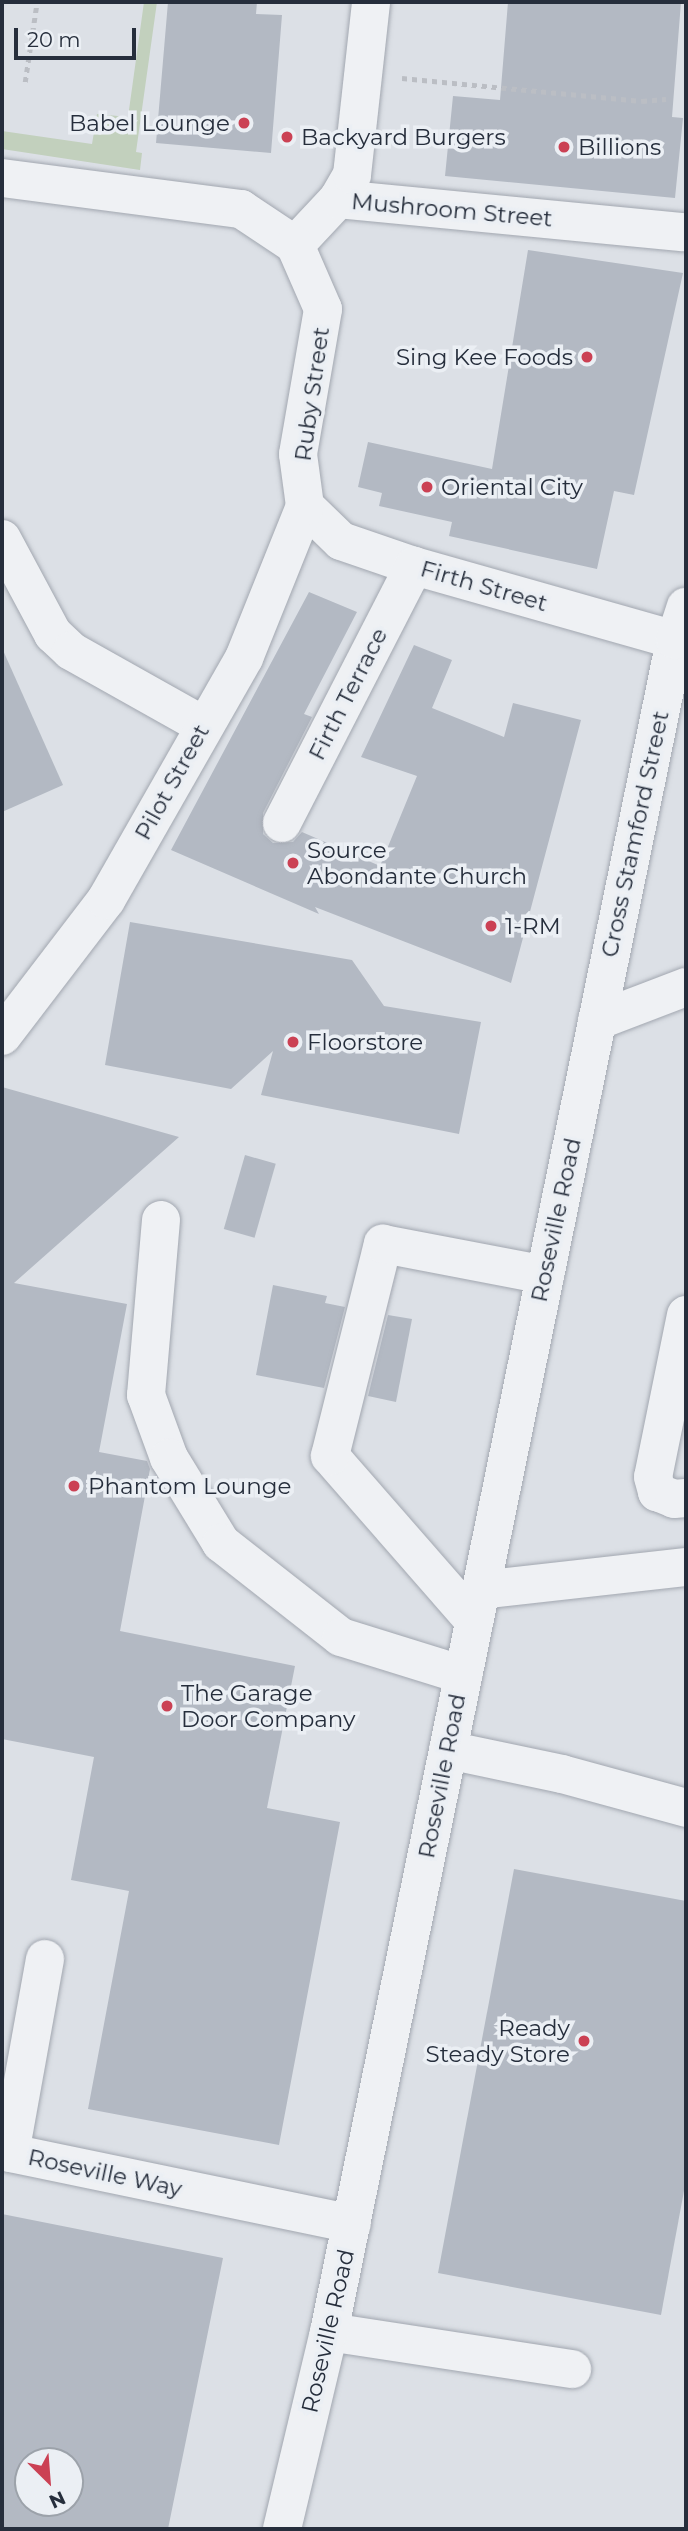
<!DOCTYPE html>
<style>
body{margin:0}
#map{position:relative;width:688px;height:2531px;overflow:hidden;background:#dce0e6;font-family:Montserrat,sans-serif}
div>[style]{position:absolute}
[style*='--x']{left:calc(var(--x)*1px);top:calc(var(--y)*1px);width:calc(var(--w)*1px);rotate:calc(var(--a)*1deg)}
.green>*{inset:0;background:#c2d0bd}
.building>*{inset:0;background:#b3b9c3;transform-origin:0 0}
.path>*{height:4.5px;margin-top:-2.25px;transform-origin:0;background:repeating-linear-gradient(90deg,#bbbec4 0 5px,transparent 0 10px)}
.roads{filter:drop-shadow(0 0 2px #a2a7b0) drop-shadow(0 0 2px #a2a7b0)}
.minor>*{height:38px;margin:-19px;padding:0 19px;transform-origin:19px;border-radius:19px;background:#eff1f4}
.dots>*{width:19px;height:19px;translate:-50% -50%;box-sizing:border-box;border:4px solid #ebeff4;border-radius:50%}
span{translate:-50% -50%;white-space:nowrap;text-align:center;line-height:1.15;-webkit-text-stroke:7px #ebeff4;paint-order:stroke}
.poi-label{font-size:23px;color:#262e3c}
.right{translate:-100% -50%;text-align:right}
.left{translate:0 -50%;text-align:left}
.street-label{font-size:23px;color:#262e3c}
.frame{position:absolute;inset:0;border:4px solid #262e3c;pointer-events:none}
.north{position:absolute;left:14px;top:2447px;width:70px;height:70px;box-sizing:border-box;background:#ebeff4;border:2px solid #9ca2aa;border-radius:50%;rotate:155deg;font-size:19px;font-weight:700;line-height:28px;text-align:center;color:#262e3c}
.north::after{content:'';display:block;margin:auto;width:24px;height:32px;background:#cb4154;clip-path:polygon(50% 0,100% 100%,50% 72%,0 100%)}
.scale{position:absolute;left:14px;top:28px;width:122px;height:32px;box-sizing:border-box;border:4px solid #262e3c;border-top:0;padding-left:9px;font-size:21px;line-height:24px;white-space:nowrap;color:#262e3c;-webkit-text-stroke:5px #ebeff4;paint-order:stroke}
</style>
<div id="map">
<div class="green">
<div style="clip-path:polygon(144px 2px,157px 2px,136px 152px,142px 153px,140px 170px,2px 149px,2px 131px,92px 144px,97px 114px,128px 117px)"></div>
</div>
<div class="building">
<div style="clip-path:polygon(168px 2px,257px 2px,256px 14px,282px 15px,271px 153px,156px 143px)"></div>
<div style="clip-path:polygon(508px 2px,681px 2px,672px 117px,683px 118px,675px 198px,445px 176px,453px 96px,500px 100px)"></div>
<div style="clip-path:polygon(528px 250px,683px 273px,634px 495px,614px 491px,597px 569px,449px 536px,452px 522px,379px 506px,382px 493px,358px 487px,368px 442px,492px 469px)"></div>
<div style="clip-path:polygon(309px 592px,357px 612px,304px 714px,312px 717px,263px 813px,263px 834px,273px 843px,293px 842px,302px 832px,380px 866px,417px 776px,361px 757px,414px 645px,452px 660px,432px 708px,504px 737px,513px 703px,581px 720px,511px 983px,315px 907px,319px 914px,171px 850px)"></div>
<div style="clip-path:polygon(2px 648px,63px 785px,2px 812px)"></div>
<div style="clip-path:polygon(130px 922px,352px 960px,384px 1006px,481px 1022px,459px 1134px,261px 1095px,273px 1051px,231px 1089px,105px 1065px)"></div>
<div style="clip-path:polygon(2px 1087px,179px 1137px,14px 1283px,127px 1304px,99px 1452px,147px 1461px,150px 1469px,120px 1631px,295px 1666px,267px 1808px,340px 1822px,279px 2145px,88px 2109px,129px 1891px,71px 1880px,94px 1757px,2px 1739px)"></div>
<div style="left:245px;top:1155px;width:32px;height:77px;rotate:16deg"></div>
<div style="clip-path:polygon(273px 1285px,327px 1296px,325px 1303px,345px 1307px,324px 1388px,256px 1375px)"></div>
<div style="clip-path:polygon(388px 1315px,412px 1319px,396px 1402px,368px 1396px)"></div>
<div style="clip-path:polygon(514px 1869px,686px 1901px,686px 2180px,661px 2315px,438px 2273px)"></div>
<div style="clip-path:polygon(evenodd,2px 2214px,223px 2258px,168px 2529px,2px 2529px,2px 2214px,28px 2461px,70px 2461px,70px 2503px,28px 2503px,28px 2461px)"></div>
</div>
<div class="path">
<div style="--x:402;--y:78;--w:241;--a:5.5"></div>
<div style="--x:642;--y:101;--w:24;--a:-5"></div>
<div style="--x:25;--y:82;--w:81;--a:-81.5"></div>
</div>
<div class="roads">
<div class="minor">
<div style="--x:2;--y:178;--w:241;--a:7.4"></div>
<div style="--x:241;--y:209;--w:65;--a:33.7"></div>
<div style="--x:295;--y:245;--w:63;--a:-46.9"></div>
<div style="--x:338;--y:199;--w:347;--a:5.5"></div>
<div style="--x:338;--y:199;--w:28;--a:-60"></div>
<div style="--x:352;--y:175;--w:174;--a:-83.7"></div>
<div style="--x:305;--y:506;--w:50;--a:44.2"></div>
<div style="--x:341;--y:541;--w:77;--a:18.9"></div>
<div style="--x:414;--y:566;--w:271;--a:15.8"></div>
<div style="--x:2;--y:539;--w:108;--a:61.8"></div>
<div style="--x:53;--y:634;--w:25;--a:43"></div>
<div style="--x:71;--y:651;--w:151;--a:29.3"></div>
<div style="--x:282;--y:823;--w:289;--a:-62.8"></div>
<div style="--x:597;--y:1021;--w:95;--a:-20.9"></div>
<div style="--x:2;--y:1036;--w:171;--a:-52.6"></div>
<div style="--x:106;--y:900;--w:279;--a:-60.3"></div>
<div style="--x:244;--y:658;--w:164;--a:-68.1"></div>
<div style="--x:305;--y:506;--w:52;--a:-97.7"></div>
<div style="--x:298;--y:454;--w:147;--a:-80.2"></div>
<div style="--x:323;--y:309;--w:70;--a:-113.6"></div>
<div style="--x:161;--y:1220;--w:176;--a:94.9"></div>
<div style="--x:146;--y:1395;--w:67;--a:69.9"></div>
<div style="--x:169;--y:1458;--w:100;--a:58.5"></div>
<div style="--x:221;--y:1543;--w:152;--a:38.1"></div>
<div style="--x:341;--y:1637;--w:128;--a:17.3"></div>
<div style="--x:686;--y:1315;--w:165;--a:101.5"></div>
<div style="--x:653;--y:1477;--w:16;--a:75"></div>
<div style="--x:657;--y:1492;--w:18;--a:22"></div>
<div style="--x:674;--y:1499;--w:12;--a:-5"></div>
<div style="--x:480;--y:1590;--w:207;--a:-6.4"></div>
<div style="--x:474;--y:1621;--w:219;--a:-131.1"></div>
<div style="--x:330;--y:1456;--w:219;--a:-76"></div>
<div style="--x:383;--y:1244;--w:165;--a:10.8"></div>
<div style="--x:448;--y:1750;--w:116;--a:11.9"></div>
<div style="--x:562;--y:1774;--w:129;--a:15.3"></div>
<div style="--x:45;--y:1959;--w:197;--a:100.2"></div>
<div style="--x:10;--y:2153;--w:349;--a:11.7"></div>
<div style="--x:329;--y:2332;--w:246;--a:8.7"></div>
<div style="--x:282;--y:2529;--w:203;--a:-76.6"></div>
<div style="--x:329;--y:2332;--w:1727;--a:-78.44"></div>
<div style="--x:675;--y:640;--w:35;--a:-72"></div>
</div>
</div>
<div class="dots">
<div style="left:244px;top:123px;background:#cb4154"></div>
<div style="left:287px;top:137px;background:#cb4154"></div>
<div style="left:564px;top:147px;background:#cb4154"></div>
<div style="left:587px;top:357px;background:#cb4154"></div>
<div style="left:427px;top:487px;background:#cb4154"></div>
<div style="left:293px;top:863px;background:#cb4154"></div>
<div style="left:491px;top:926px;background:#cb4154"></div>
<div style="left:293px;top:1042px;background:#cb4154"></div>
<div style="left:74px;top:1486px;background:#cb4154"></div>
<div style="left:167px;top:1706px;background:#cb4154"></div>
<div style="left:584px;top:2041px;background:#cb4154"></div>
</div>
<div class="poi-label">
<span class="right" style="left:230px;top:123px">Babel Lounge</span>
<span class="left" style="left:301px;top:137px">Backyard Burgers</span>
<span class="left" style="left:578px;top:147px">Billions</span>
<span class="right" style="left:573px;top:357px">Sing Kee Foods</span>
<span class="left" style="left:441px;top:487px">Oriental City</span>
<span class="left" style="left:307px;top:863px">Source<br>Abondante Church</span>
<span class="left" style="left:505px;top:926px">1-RM</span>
<span class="left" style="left:307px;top:1042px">Floorstore</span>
<span class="left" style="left:88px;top:1486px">Phantom Lounge</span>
<span class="left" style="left:181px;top:1706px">The Garage<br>Door Company</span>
<span class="right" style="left:570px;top:2041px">Ready<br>Steady Store</span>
</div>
<div class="street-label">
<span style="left:452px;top:210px;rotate:5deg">Mushroom Street</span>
<span style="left:312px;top:394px;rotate:-82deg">Ruby Street</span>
<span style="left:484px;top:586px;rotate:16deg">Firth Street</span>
<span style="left:348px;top:694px;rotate:-63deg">Firth Terrace</span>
<span style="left:172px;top:782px;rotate:-61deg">Pilot Street</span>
<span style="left:635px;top:834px;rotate:-78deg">Cross Stamford Street</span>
<span style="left:556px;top:1220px;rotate:-78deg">Roseville Road</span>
<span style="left:442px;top:1776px;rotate:-79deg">Roseville Road</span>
<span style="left:105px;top:2173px;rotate:12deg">Roseville Way</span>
<span style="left:328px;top:2331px;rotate:-77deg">Roseville Road</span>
</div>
<div class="frame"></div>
<div class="north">N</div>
<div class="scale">20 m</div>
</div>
